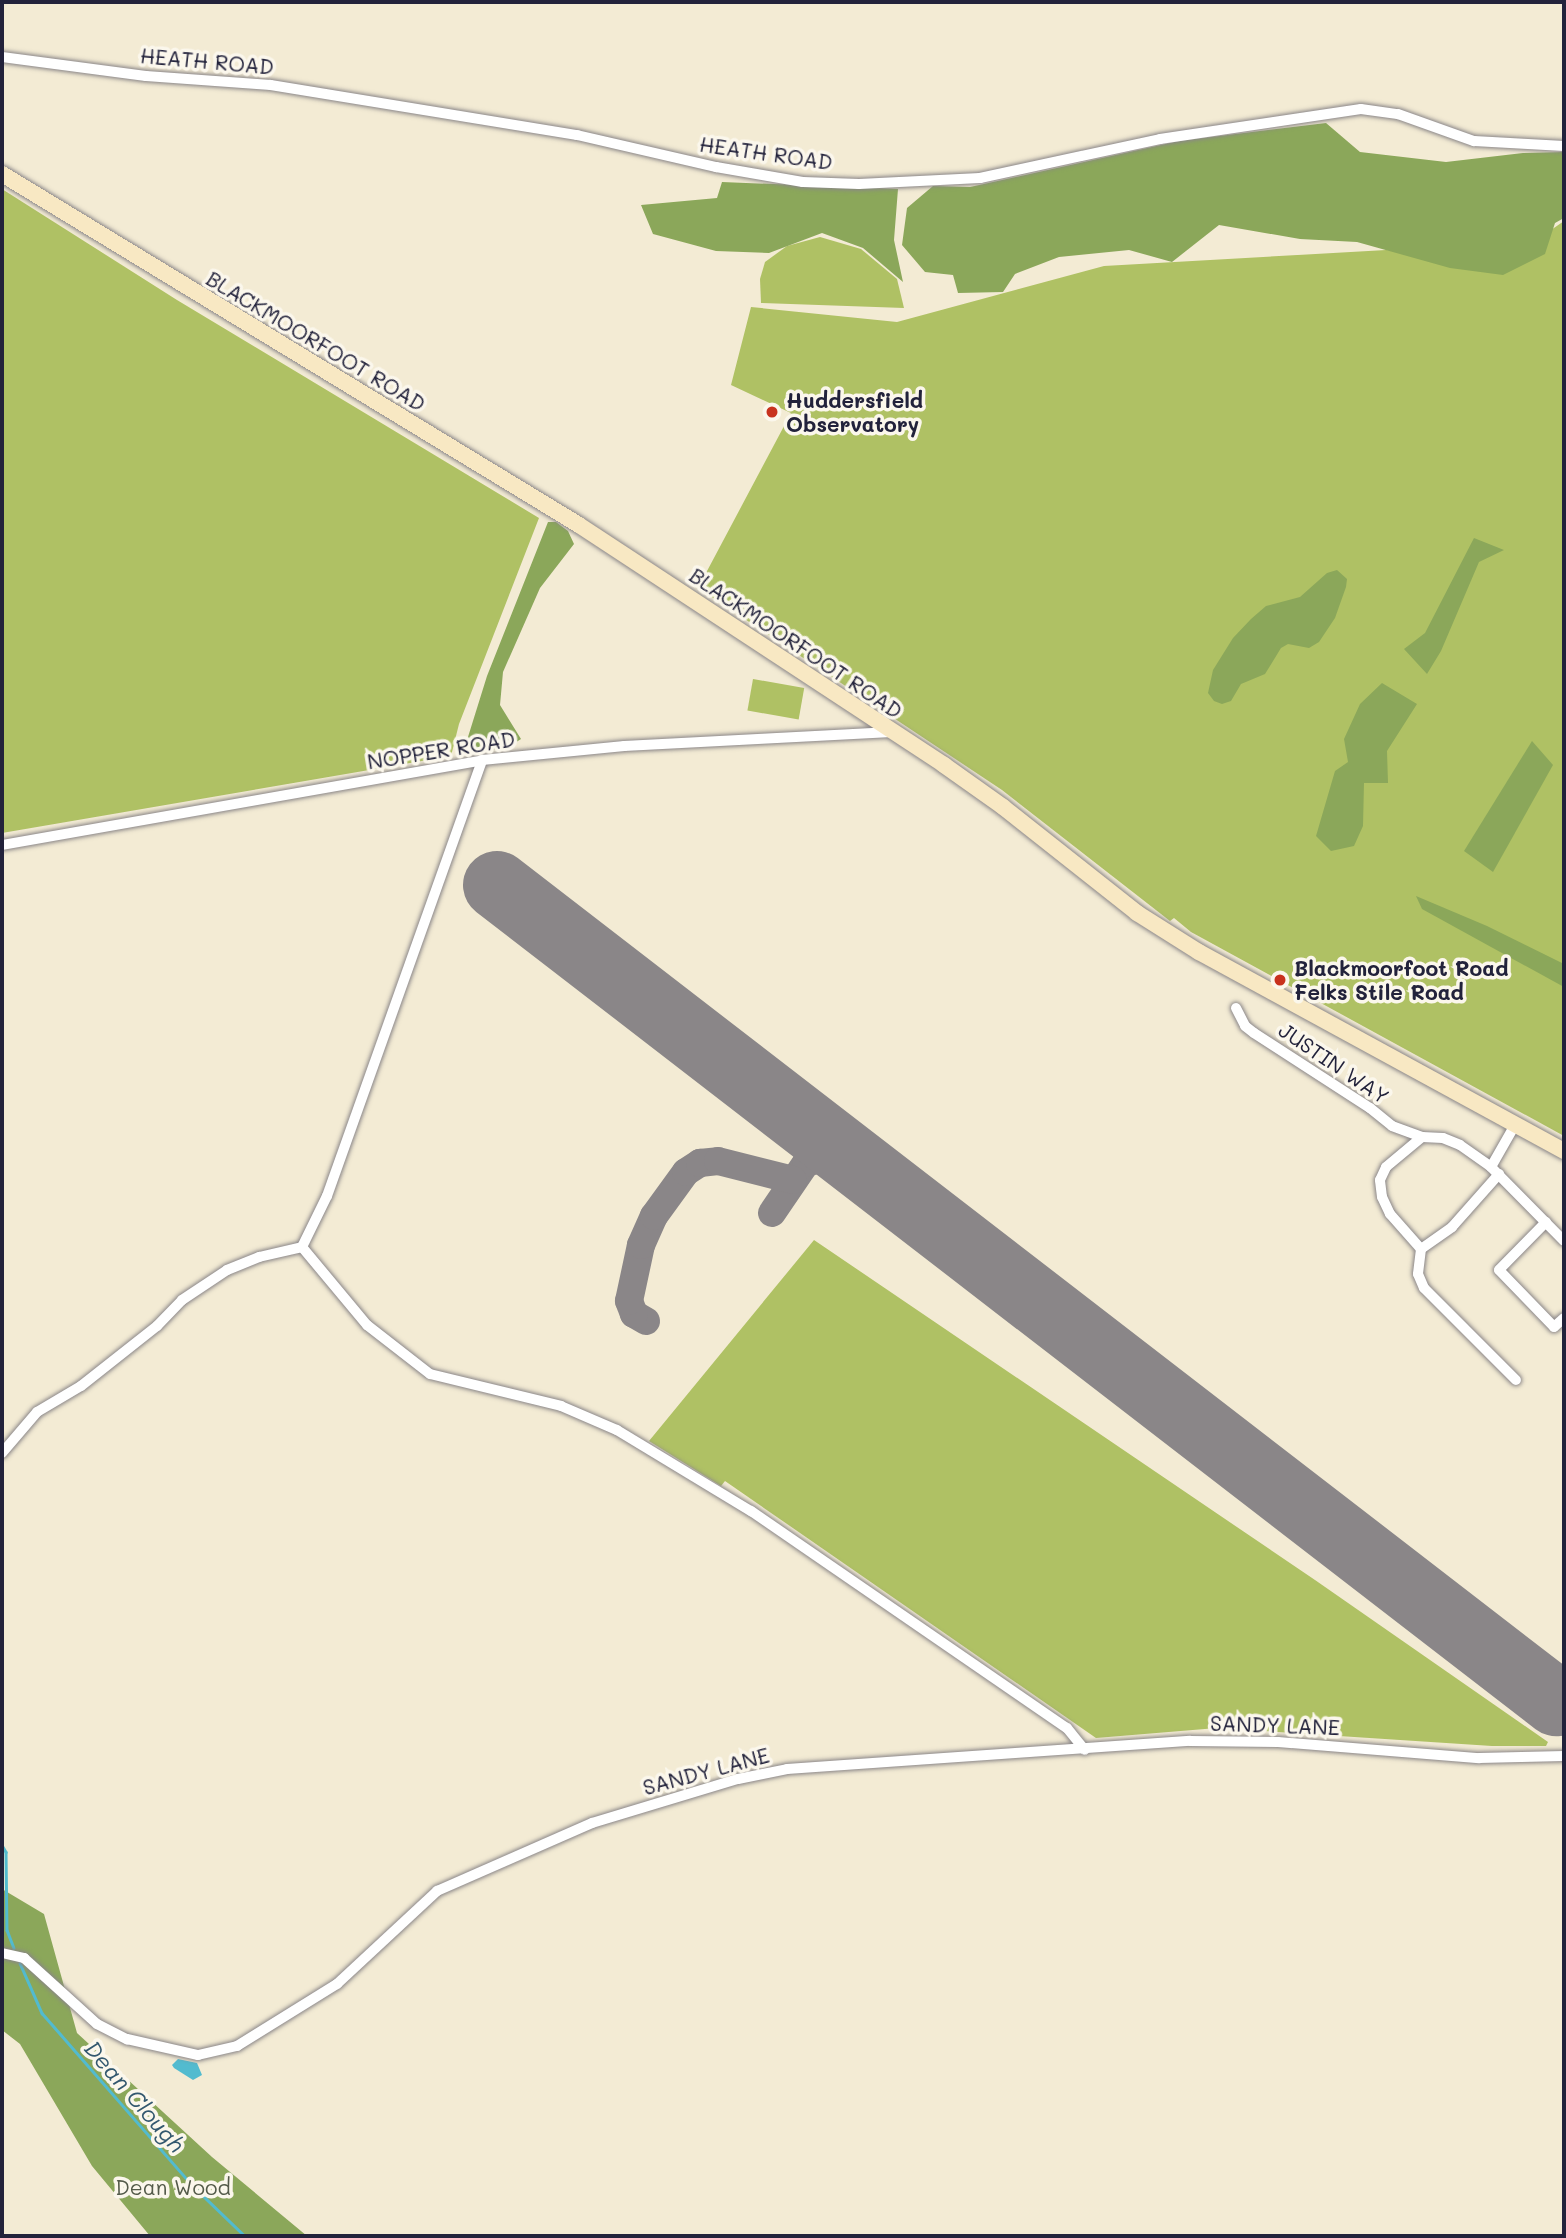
<!DOCTYPE html>
<style>
body{margin:0}
#map{position:relative;width:1566px;height:2238px;overflow:hidden;background:#f3ebd4;font-family:Mali,sans-serif}
div>[style]{position:absolute}
[style*='--x']{left:calc(var(--x)*1px);top:calc(var(--y)*1px);width:calc(var(--w)*1px);rotate:calc(var(--a)*1deg)}
.green>*{inset:0;background:#afc164;transform-origin:0 0}
.forest>*{inset:0;background:#8ba75a}
.water>*{inset:0;background:#52bbcf}
.stream>*{height:2.5px;margin:-1.25px;padding:0 1.25px;transform-origin:1.25px;border-radius:1.25px;background:#52bbcf}
.taxiway>*{height:28px;margin:-14px;padding:0 14px;transform-origin:14px;border-radius:14px;background:#8a8688}
.runway>*{height:68px;margin:-34px;padding:0 34px;transform-origin:34px;border-radius:34px;background:#8a8688}
.roads{filter:drop-shadow(0 0 2px #8a8688) drop-shadow(0 0 2px #8a8688)}
.street>*{height:10px;margin:-5px;padding:0 5px;transform-origin:5px;border-radius:5px;background:#fff}
.secondary>*{height:16px;margin:-8px;padding:0 8px;transform-origin:8px;border-radius:8px;background:#f8e8c3}
.dots>*{width:19px;height:19px;translate:-50% -50%;box-sizing:border-box;border:4px solid #fbf7ec;border-radius:50%}
span{translate:-50% -50%;white-space:nowrap;text-align:center;line-height:1.15;-webkit-text-stroke:7px #fbf7ec;paint-order:stroke}
.street-label{font-size:21px;color:#22223b}
.poi-label{font-size:21px;color:#22223b;font-weight:700}
.left{translate:0 -50%;text-align:left}
.park-label{font-size:21px;color:#535a49}
.water-label{font-size:23px;color:#33586f;font-style:italic}
.frame{position:absolute;inset:0;border:4px solid #22223b;pointer-events:none}
</style>
<div id="map">
<div class="green">
<div style="clip-path:polygon(2px 189px,177px 300px,539px 518px,459px 724px,451px 756px,2px 833px)"></div>
<div style="clip-path:polygon(1564px 221px,1564px 1136px,1191px 932px,1174px 918px,1170px 921px,1002px 790px,698px 588px,791px 413px,731px 385px,751px 307px,897px 322px,1104px 266px,1386px 250px,1512px 257px)"></div>
<div style="clip-path:polygon(820px 237px,861px 249px,897px 279px,904px 308px,761px 303px,760px 279px,765px 262px,787px 246px)"></div>
<div style="left:753px;top:679px;width:52px;height:32px;rotate:10deg"></div>
<div style="clip-path:polygon(814px 1240px,1315px 1580px,1548px 1742px,1546px 1746px,1492px 1746px,1217px 1728px,1096px 1738px,725px 1481px,721px 1486px,649px 1441px)"></div>
</div>
<div class="forest">
<div style="clip-path:polygon(1326px 123px,1360px 152px,1446px 162px,1523px 153px,1564px 152px,1564px 218px,1555px 223px,1545px 254px,1503px 275px,1450px 268px,1357px 242px,1300px 239px,1219px 225px,1172px 262px,1129px 250px,1059px 257px,1015px 274px,1003px 292px,958px 293px,953px 275px,925px 272px,902px 245px,907px 208px,933px 186px,970px 187px,1179px 141px)"></div>
<div style="clip-path:polygon(722px 182px,898px 189px,894px 240px,903px 282px,863px 248px,822px 233px,769px 253px,716px 251px,653px 234px,641px 205px,717px 198px)"></div>
<div style="clip-path:polygon(548px 522px,556px 522px,568px 531px,574px 544px,540px 588px,503px 672px,500px 705px,521px 739px,507px 748px,463px 753px,487px 676px)"></div>
<div style="clip-path:polygon(1474px 538px,1504px 550px,1479px 562px,1441px 651px,1427px 674px,1404px 649px,1425px 633px)"></div>
<div style="clip-path:polygon(1337px 570px,1347px 579px,1346px 587px,1335px 618px,1319px 642px,1309px 648px,1288px 644px,1281px 648px,1265px 674px,1241px 684px,1231px 701px,1222px 704px,1214px 701px,1208px 693px,1213px 670px,1233px 638px,1251px 619px,1266px 606px,1300px 597px,1327px 573px)"></div>
<div style="clip-path:polygon(1382px 683px,1417px 704px,1387px 751px,1388px 783px,1364px 783px,1363px 826px,1354px 846px,1331px 851px,1316px 836px,1335px 771px,1348px 762px,1344px 739px,1360px 704px)"></div>
<div style="clip-path:polygon(1532px 741px,1553px 765px,1493px 872px,1464px 851px)"></div>
<div style="clip-path:polygon(1416px 896px,1487px 926px,1564px 964px,1564px 987px,1422px 909px)"></div>
<div style="clip-path:polygon(2px 1889px,44px 1914px,77px 2033px,212px 2157px,307px 2236px,150px 2236px,92px 2166px,20px 2044px,2px 2030px)"></div>
</div>
<div class="water">
<div style="clip-path:polygon(178px 2059px,197px 2063px,202px 2075px,193px 2080px,174px 2068px,172px 2065px)"></div>
</div>
<div class="stream">
<div style="--x:2;--y:1845;--w:8;--a:60"></div>
<div style="--x:6;--y:1852;--w:78;--a:89.3"></div>
<div style="--x:7;--y:1930;--w:19;--a:69"></div>
<div style="--x:20;--y:1963;--w:55;--a:66.3"></div>
<div style="--x:42;--y:2013;--w:231;--a:48.9"></div>
<div style="--x:194;--y:2187;--w:71;--a:43.9"></div>
</div>
<div class="taxiway">
<div style="--x:772;--y:1213;--w:60;--a:-55.8"></div>
<div style="--x:806;--y:1163;--w:15;--a:-16"></div>
<div style="--x:820;--y:1159;--w:45;--a:12.8"></div>
<div style="--x:646;--y:1321;--w:14;--a:-150"></div>
<div style="--x:634;--y:1314;--w:14;--a:-111"></div>
<div style="--x:629;--y:1301;--w:57;--a:-77.9"></div>
<div style="--x:641;--y:1245;--w:32;--a:-66"></div>
<div style="--x:654;--y:1216;--w:54;--a:-54"></div>
<div style="--x:686;--y:1172;--w:17;--a:-33"></div>
<div style="--x:700;--y:1163;--w:18;--a:-6"></div>
<div style="--x:718;--y:1161;--w:77;--a:14.2"></div>
</div>
<div class="runway">
<div style="--x:497;--y:885;--w:1338;--a:37.65"></div>
</div>
<div class="roads">
<div class="street">
<div style="--x:2;--y:57;--w:145;--a:7.5"></div>
<div style="--x:146;--y:76;--w:125;--a:4.1"></div>
<div style="--x:271;--y:85;--w:310;--a:9.3"></div>
<div style="--x:577;--y:135;--w:143;--a:13"></div>
<div style="--x:716;--y:167;--w:88;--a:9.8"></div>
<div style="--x:803;--y:182;--w:56;--a:2"></div>
<div style="--x:859;--y:184;--w:121;--a:-2.8"></div>
<div style="--x:980;--y:178;--w:184;--a:-12.2"></div>
<div style="--x:1160;--y:139;--w:203;--a:-8.5"></div>
<div style="--x:1361;--y:109;--w:37;--a:8"></div>
<div style="--x:1398;--y:114;--w:81;--a:19.6"></div>
<div style="--x:1474;--y:141;--w:90;--a:3.2"></div>
<div style="--x:2;--y:845;--w:487;--a:-10"></div>
<div style="--x:482;--y:760;--w:143;--a:-5.6"></div>
<div style="--x:624;--y:746;--w:268;--a:-3"></div>
<div style="--x:1236;--y:1008;--w:20;--a:63"></div>
<div style="--x:1245;--y:1026;--w:11;--a:38"></div>
<div style="--x:1254;--y:1033;--w:138;--a:32.9"></div>
<div style="--x:1370;--y:1108;--w:28;--a:39"></div>
<div style="--x:1392;--y:1126;--w:32;--a:20"></div>
<div style="--x:1422;--y:1137;--w:21;--a:3"></div>
<div style="--x:1443;--y:1138;--w:18;--a:22"></div>
<div style="--x:1460;--y:1145;--w:38;--a:35"></div>
<div style="--x:1491;--y:1167;--w:104;--a:45.4"></div>
<div style="--x:1491;--y:1167;--w:48;--a:-60.3"></div>
<div style="--x:1546;--y:1222;--w:67;--a:134.4"></div>
<div style="--x:1499;--y:1270;--w:79;--a:46"></div>
<div style="--x:1554;--y:1327;--w:13;--a:-42"></div>
<div style="--x:302;--y:1247;--w:102;--a:50.2"></div>
<div style="--x:367;--y:1325;--w:80;--a:37.9"></div>
<div style="--x:430;--y:1374;--w:135;--a:13.7"></div>
<div style="--x:561;--y:1406;--w:61;--a:23.2"></div>
<div style="--x:617;--y:1430;--w:157;--a:31.2"></div>
<div style="--x:751;--y:1511;--w:383;--a:34.5"></div>
<div style="--x:1067;--y:1728;--w:28;--a:51"></div>
<div style="--x:302;--y:1247;--w:57;--a:-63.9"></div>
<div style="--x:327;--y:1196;--w:463;--a:-70.4"></div>
<div style="--x:1421;--y:1249;--w:25;--a:97"></div>
<div style="--x:1418;--y:1274;--w:15;--a:67"></div>
<div style="--x:1424;--y:1288;--w:130;--a:45"></div>
<div style="--x:1421;--y:1249;--w:47;--a:-131.5"></div>
<div style="--x:1390;--y:1214;--w:19;--a:-115"></div>
<div style="--x:1382;--y:1197;--w:17;--a:-97"></div>
<div style="--x:1380;--y:1180;--w:14;--a:-65"></div>
<div style="--x:1386;--y:1167;--w:47;--a:-39.8"></div>
<div style="--x:1421;--y:1249;--w:38;--a:-35"></div>
<div style="--x:1452;--y:1227;--w:71;--a:-48.4"></div>
<div style="--x:2;--y:1453;--w:54;--a:-49.5"></div>
<div style="--x:37;--y:1412;--w:51;--a:-30.6"></div>
<div style="--x:81;--y:1386;--w:97;--a:-38.3"></div>
<div style="--x:157;--y:1326;--w:36;--a:-46"></div>
<div style="--x:182;--y:1300;--w:54;--a:-33.7"></div>
<div style="--x:227;--y:1270;--w:35;--a:-22"></div>
<div style="--x:259;--y:1257;--w:44;--a:-13.1"></div>
<div style="--x:2;--y:1953;--w:23;--a:13"></div>
<div style="--x:24;--y:1958;--w:98;--a:42.1"></div>
<div style="--x:97;--y:2024;--w:34;--a:27"></div>
<div style="--x:127;--y:2039;--w:73;--a:12.7"></div>
<div style="--x:198;--y:2055;--w:40;--a:-13"></div>
<div style="--x:237;--y:2046;--w:118;--a:-31.8"></div>
<div style="--x:337;--y:1984;--w:137;--a:-42.9"></div>
<div style="--x:437;--y:1891;--w:169;--a:-23.7"></div>
<div style="--x:592;--y:1823;--w:152;--a:-16.8"></div>
<div style="--x:738;--y:1779;--w:50;--a:-11.5"></div>
<div style="--x:787;--y:1769;--w:404;--a:-4"></div>
<div style="--x:1190;--y:1741;--w:88;--a:0.7"></div>
<div style="--x:1278;--y:1742;--w:202;--a:4.6"></div>
<div style="--x:1479;--y:1758;--w:85;--a:-1.3"></div>
</div>
<div class="secondary">
<div style="--x:2;--y:174;--w:675;--a:31.31"></div>
<div style="--x:579;--y:525;--w:437;--a:33.3"></div>
<div style="--x:944;--y:765;--w:72;--a:35.4"></div>
<div style="--x:1003;--y:807;--w:171;--a:38.3"></div>
<div style="--x:1137;--y:913;--w:73;--a:32.2"></div>
<div style="--x:1199;--y:952;--w:416;--a:28.6"></div>
</div>
</div>
<div class="dots">
<div style="left:772px;top:412px;background:#c8321e"></div>
<div style="left:1280px;top:980px;background:#c8321e"></div>
</div>
<div class="street-label">
<span style="left:207px;top:61px;rotate:5deg">HEATH ROAD</span>
<span style="left:766px;top:153px;rotate:8deg">HEATH ROAD</span>
<span style="left:316px;top:341px;rotate:31deg">BLACKMOORFOOT ROAD</span>
<span style="left:796px;top:643px;rotate:34deg">BLACKMOORFOOT ROAD</span>
<span style="left:441px;top:750px;rotate:-9deg">NOPPER ROAD</span>
<span style="left:1334px;top:1063px;rotate:34deg">JUSTIN WAY</span>
<span style="left:1275px;top:1725px;rotate:2deg">SANDY LANE</span>
<span style="left:706px;top:1771px;rotate:-15deg">SANDY LANE</span>
</div>
<div class="poi-label">
<span class="left" style="left:786px;top:412px">Huddersfield<br>Observatory</span>
<span class="left" style="left:1294px;top:980px">Blackmoorfoot Road<br>Felks Stile Road</span>
</div>
<div class="park-label">
<span style="left:173px;top:2187px">Dean Wood</span>
</div>
<div class="water-label">
<span style="left:135px;top:2096px;rotate:49deg">Dean Clough</span>
</div>
<div class="frame"></div>
</div>
